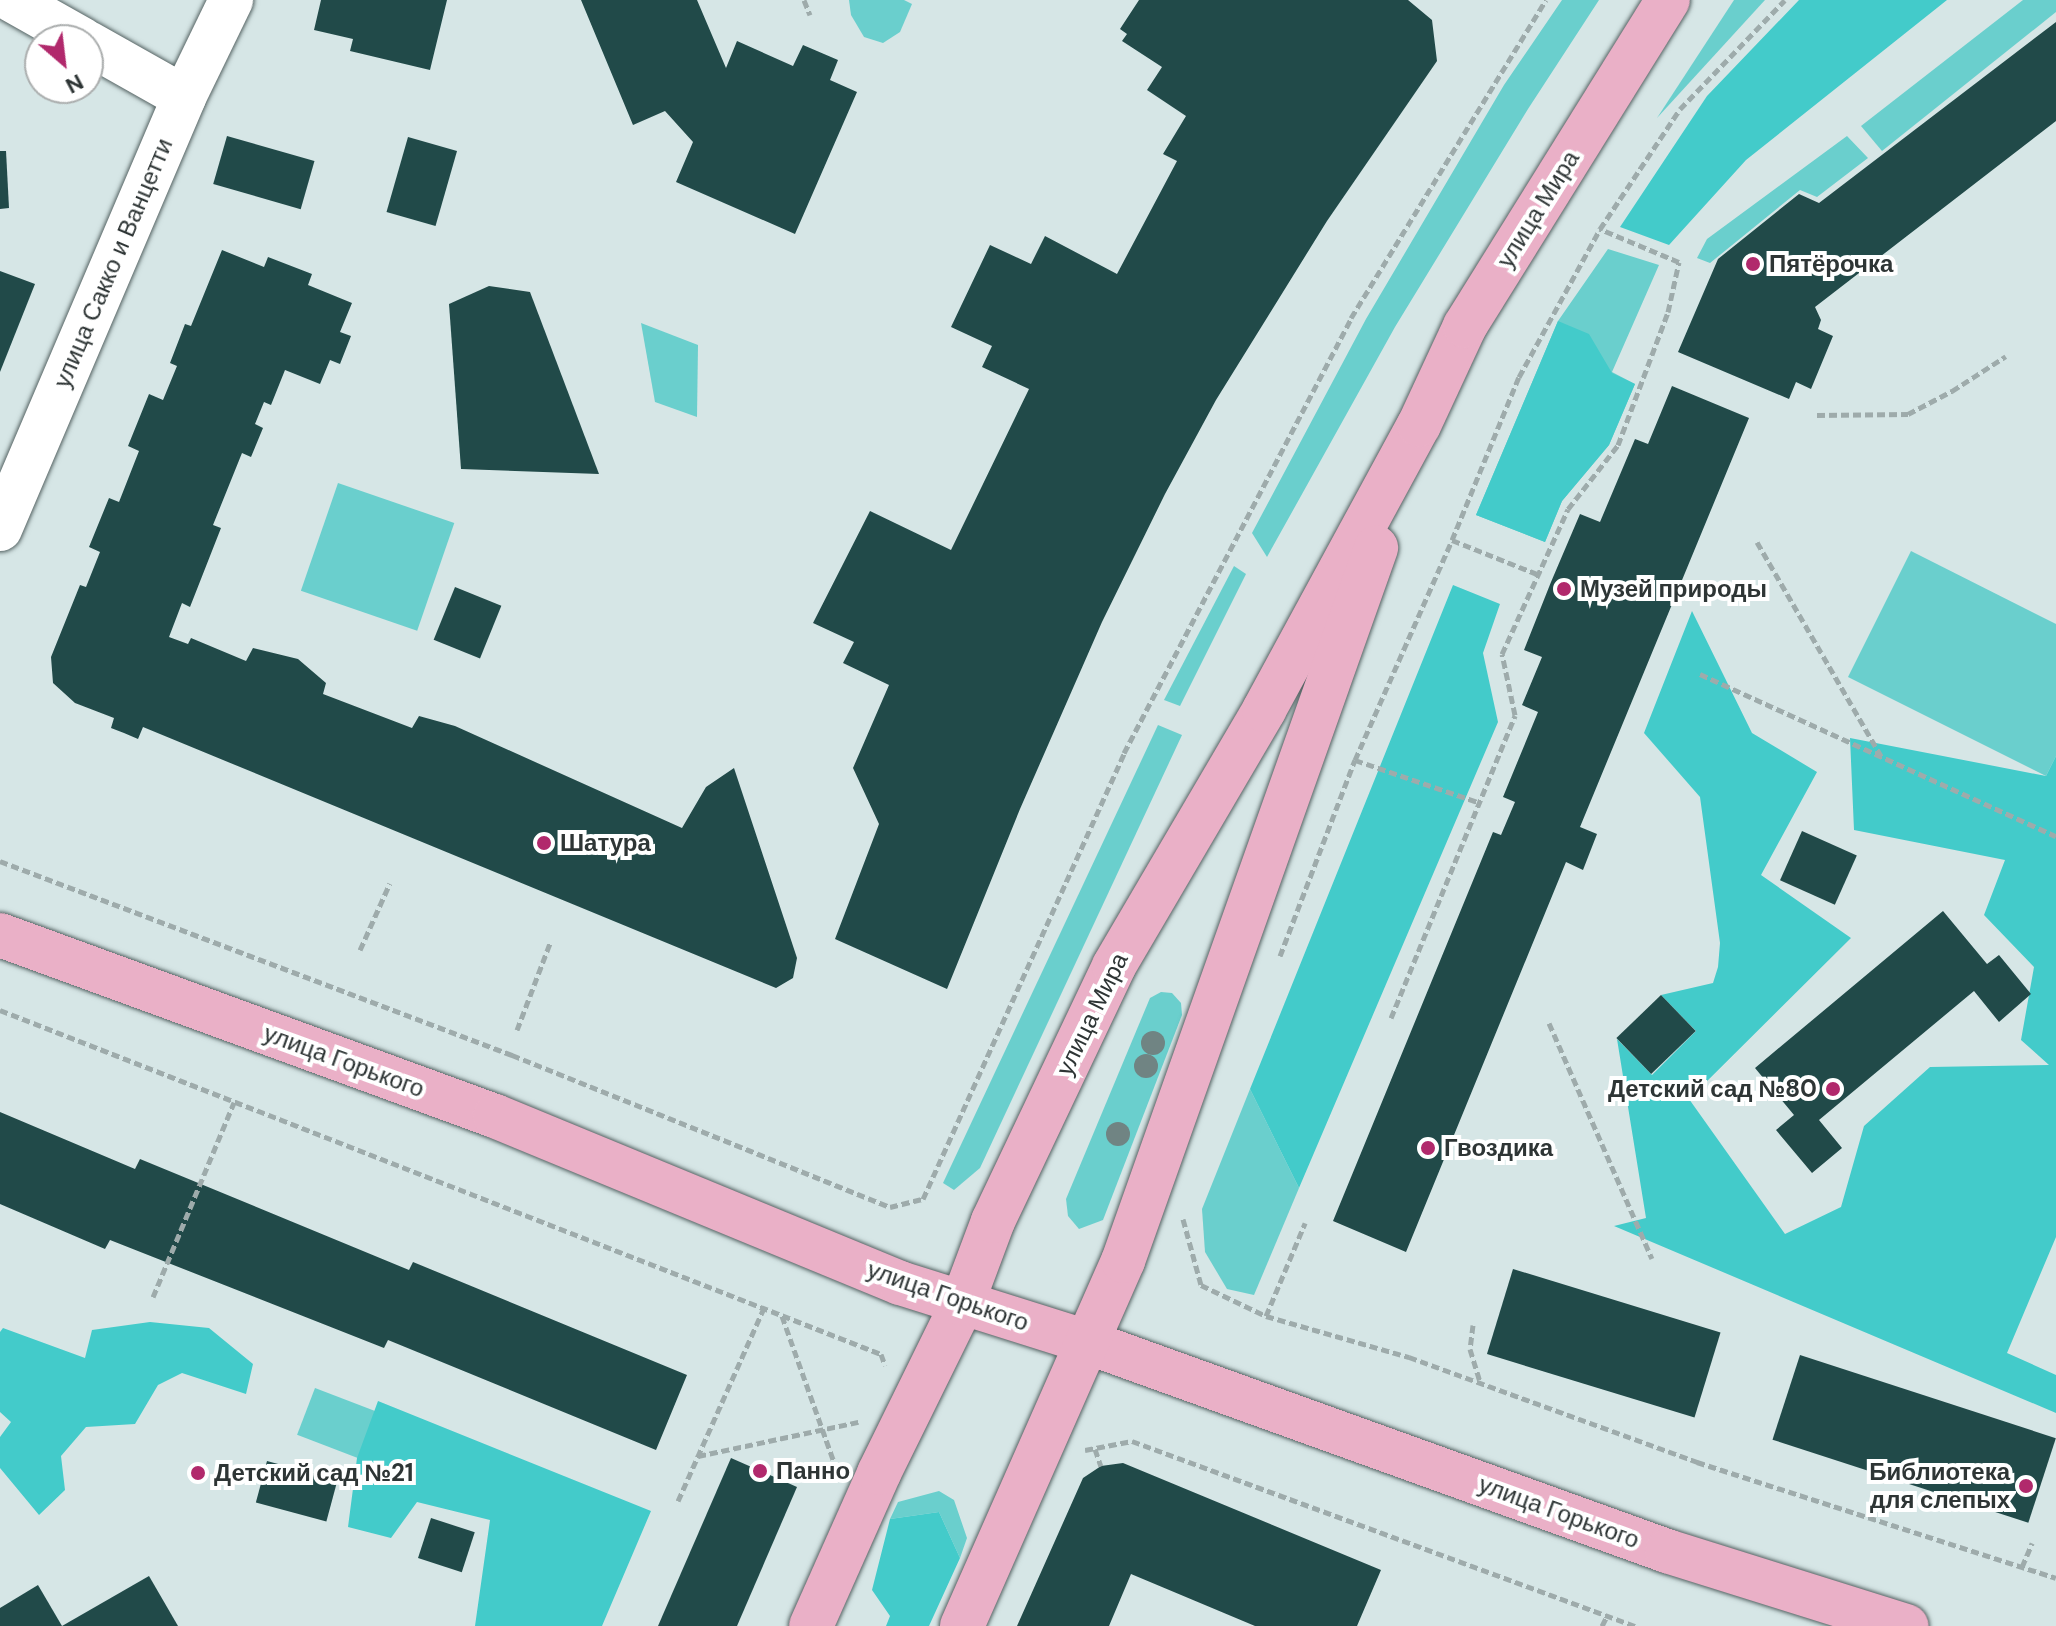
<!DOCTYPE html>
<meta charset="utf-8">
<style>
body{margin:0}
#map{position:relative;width:2056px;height:1626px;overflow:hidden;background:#d6e6e6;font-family:"DM Sans",sans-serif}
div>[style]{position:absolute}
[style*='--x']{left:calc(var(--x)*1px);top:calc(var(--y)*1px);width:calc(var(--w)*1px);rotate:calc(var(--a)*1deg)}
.green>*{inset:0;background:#6acfcd;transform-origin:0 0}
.forest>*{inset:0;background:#43cbca}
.building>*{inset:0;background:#214a49;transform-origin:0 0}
.path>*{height:5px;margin-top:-2.5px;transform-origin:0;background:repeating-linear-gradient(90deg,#9eabab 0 8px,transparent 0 12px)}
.roads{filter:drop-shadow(0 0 2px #556363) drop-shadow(0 0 2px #556363)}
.minor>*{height:44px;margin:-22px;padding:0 22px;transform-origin:22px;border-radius:22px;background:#fff}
.major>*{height:44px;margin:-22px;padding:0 22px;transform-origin:22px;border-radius:22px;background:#eab0c7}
.trees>*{width:24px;height:24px;margin:-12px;border-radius:50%;background:#708483}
.dots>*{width:22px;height:22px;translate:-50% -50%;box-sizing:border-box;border:4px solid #fff;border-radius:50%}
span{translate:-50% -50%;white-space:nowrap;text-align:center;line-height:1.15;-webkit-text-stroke:8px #fff;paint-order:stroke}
.street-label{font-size:24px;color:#2e3535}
.poi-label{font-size:24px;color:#2e3535;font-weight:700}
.left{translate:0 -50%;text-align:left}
.right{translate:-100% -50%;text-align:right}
.north{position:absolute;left:24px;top:24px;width:80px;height:80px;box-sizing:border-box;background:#fff;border:2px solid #abaeae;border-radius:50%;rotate:152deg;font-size:22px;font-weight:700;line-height:32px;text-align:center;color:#2e3535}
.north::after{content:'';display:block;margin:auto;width:28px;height:36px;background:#b1296c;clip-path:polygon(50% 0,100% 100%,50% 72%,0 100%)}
</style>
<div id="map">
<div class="green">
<div style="clip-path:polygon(849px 0,904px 0,912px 4px,900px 32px,883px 43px,864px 37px,851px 15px)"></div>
<div style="clip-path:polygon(1562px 0,1599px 0,1528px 109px,1395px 327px,1267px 557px,1252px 533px,1366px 319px,1504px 85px)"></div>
<div style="clip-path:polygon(1734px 0,1765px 0,1657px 118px)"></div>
<div style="clip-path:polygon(2023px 0,2056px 0,2056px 12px,1882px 151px,1861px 126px)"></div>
<div style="clip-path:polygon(1847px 136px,1868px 158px,1817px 197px,1800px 190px,1710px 263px,1697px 258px,1707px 239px)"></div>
<div style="clip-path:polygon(1608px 249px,1659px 265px,1612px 372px,1635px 384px,1609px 445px,1562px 501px,1545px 542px,1476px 515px,1558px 321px)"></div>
<div style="clip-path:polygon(641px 323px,698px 345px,697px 417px,655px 402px)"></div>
<div style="left:338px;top:483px;width:123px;height:114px;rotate:19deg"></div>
<div style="clip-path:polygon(1911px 551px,2056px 624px,2056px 756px,2046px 776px,1848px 677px)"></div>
<div style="clip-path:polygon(1234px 566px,1246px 574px,1180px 706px,1164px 700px)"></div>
<div style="clip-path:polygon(1158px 725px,1182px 735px,980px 1168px,954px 1190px,943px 1183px)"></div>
<div style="clip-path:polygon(1161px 992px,1172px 993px,1181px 1003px,1182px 1015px,1103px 1220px,1079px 1229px,1068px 1216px,1066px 1199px,1150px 998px)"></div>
<div style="clip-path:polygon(1250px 1089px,1299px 1188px,1254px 1295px,1227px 1289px,1205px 1252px,1202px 1209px)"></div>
<div style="left:315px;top:1388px;width:146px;height:50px;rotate:21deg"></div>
<div style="clip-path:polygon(939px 1491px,954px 1500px,967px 1538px,960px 1558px,939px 1512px,890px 1519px,898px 1502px)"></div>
</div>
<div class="forest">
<div style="clip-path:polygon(1799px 0,1947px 0,1746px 160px,1669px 245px,1620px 227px,1707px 96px)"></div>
<div style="clip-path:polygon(1558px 321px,1589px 334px,1612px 373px,1635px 384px,1609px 445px,1562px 501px,1545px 542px,1476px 515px)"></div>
<div style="clip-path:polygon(1453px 585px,1500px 604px,1483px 653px,1498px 722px,1299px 1188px,1250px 1089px)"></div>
<div style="clip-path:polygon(1692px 611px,1752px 733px,1817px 772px,1761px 875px,1851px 938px,1689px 1099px,1785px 1234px,1841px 1207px,1864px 1126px,1930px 1067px,2049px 1065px,2021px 1040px,2034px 967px,1984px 915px,2005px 860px,1854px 830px,1850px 738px,2046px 776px,2056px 756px,2056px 1237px,2007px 1353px,2056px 1375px,2056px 1413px,1614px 1226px,1646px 1218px,1617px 1039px,1652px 1075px,1696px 1031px,1661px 995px,1713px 983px,1718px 967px,1720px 943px,1700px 797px,1644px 733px)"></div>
<div style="clip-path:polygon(150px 1322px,209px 1328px,253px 1364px,246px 1394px,182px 1373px,158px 1385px,135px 1424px,86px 1427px,61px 1456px,65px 1490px,39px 1515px,0 1468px,0 1437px,11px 1422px,0 1412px,0 1332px,3px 1328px,85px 1358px,92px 1330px)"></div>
<div style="clip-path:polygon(378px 1401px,651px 1511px,602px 1626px,475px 1626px,490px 1520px,417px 1502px,391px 1538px,348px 1527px,357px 1458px)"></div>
<div style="clip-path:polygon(939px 1512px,960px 1558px,929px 1626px,886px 1626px,890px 1616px,872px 1590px,890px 1519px)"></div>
</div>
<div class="building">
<div style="clip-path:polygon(321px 0,447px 0,430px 70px,350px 51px,353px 39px,314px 30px)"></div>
<div style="clip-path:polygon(581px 0,697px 0,726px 68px,737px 41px,793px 66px,803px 45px,838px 60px,830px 80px,857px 92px,795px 234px,676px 182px,693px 142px,665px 111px,633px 125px)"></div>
<div style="clip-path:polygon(1139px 0,1408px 0,1432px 20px,1437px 61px,1327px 221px,1216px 400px,1165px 494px,1102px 622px,1020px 809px,947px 989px,835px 939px,879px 824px,853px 768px,889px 685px,843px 663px,854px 642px,813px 623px,870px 511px,951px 550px,1029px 389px,982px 367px,992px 346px,951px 327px,990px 245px,1031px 264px,1045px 236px,1117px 274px,1177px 161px,1163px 154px,1186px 116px,1147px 90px,1162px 67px,1122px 41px,1127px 34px,1120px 29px)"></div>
<div style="clip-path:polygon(2056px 22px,2056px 121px,1815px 307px,1821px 320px,1818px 329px,1833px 336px,1811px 389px,1796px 382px,1789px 399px,1678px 352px,1718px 259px,1799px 194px,1819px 203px)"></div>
<div style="left:227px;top:136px;width:91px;height:50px;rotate:16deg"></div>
<div style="left:408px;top:137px;width:51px;height:78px;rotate:16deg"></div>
<div style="clip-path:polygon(0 151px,6px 151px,9px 208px,0 209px)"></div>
<div style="clip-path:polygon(222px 250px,264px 267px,268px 257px,312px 274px,308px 285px,352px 303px,340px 332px,351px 336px,340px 364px,330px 360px,320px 384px,285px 370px,271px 405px,264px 402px,255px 424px,263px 428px,251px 457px,242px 453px,213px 525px,221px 528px,190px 607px,182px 603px,169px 637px,188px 644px,191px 638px,246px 661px,253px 648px,298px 659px,326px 683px,323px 694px,412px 728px,419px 716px,455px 726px,682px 828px,706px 787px,734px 768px,797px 958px,793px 978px,776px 988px,143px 727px,138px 739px,124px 733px,111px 728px,114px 718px,75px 703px,53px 683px,51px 657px,80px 585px,86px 587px,100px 552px,89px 547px,109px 498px,119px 502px,139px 451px,128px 446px,149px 394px,163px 400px,177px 366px,170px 363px,185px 324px,191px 326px)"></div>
<div style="clip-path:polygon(0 271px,35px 284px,0 372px)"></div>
<div style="clip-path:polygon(489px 286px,530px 292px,599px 474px,461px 469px,449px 304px)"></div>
<div style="clip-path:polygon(1672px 386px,1749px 418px,1580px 827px,1597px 834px,1583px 870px,1566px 862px,1406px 1252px,1333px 1221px,1493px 832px,1501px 835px,1515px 802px,1503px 797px,1538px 712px,1522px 705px,1542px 657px,1524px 650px,1551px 582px,1580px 514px,1600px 522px,1635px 439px,1648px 444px)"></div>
<div style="left:455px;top:587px;width:50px;height:57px;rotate:22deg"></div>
<div style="left:1802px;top:831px;width:60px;height:54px;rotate:24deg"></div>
<div style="clip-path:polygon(1943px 911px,1987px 964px,1999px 955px,2031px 994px,1999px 1022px,1974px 991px,1819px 1120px,1842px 1148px,1812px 1173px,1776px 1130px,1794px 1115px,1755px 1068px)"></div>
<div style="left:1661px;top:995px;width:50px;height:62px;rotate:46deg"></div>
<div style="clip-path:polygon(0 1112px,135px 1169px,140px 1159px,409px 1270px,413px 1262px,687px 1375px,656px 1450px,388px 1340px,384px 1348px,110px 1240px,105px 1249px,0 1204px)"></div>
<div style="left:1513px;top:1269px;width:217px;height:89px;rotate:17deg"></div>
<div style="left:1800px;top:1355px;width:269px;height:89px;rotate:18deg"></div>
<div style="clip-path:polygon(731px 1458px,797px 1487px,737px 1626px,658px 1626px)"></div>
<div style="left:267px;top:1461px;width:73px;height:43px;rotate:15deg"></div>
<div style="clip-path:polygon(1123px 1463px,1381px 1570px,1357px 1626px,1255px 1626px,1131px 1574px,1109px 1626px,1017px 1626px,1083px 1478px,1101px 1466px)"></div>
<div style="left:431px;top:1518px;width:46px;height:42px;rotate:18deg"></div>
<div style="clip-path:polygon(149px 1576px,178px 1626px,62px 1626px)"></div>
<div style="clip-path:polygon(38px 1585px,62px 1626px,0 1626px,0 1608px)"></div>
</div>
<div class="path">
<div style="--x:804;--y:0;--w:16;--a:68"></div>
<div style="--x:1817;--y:415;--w:91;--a:-0.6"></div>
<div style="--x:1908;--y:414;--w:50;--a:-27.6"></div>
<div style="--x:1952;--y:391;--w:64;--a:-32.9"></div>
<div style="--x:1452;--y:540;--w:92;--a:21.8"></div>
<div style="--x:1757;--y:542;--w:247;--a:59.9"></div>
<div style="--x:1700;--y:674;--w:391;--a:24.5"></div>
<div style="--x:1355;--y:760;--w:130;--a:18.9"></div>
<div style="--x:0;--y:861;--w:548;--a:20.75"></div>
<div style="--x:512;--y:1055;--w:407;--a:21.9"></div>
<div style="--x:890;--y:1207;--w:34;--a:-14"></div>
<div style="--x:923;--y:1199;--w:489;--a:-65.7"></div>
<div style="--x:1124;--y:753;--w:491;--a:-62.4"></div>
<div style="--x:1351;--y:318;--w:373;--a:-58.5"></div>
<div style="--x:360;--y:950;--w:73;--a:-65.9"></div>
<div style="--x:1280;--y:956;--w:210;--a:-69.1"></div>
<div style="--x:1355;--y:760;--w:240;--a:-66.2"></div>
<div style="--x:1452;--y:540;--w:176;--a:-67.7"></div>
<div style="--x:1519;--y:377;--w:169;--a:-61.3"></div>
<div style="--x:1600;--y:229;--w:144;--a:-56.3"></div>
<div style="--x:1680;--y:109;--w:151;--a:-46.1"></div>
<div style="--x:0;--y:1010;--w:946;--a:21.33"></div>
<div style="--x:881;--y:1354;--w:12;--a:70"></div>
<div style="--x:1391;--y:1018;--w:327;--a:-67.7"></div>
<div style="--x:1515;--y:715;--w:62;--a:-102"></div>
<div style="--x:1502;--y:654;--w:159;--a:-65.5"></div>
<div style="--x:1568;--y:509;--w:81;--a:-52"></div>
<div style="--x:1618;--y:445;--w:142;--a:-69.4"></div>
<div style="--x:1668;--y:312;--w:51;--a:-77.6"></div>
<div style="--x:1679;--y:262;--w:86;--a:-157.3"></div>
<div style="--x:1549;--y:1023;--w:257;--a:66.4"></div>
<div style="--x:517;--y:1030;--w:93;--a:-69.2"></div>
<div style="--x:1183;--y:1219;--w:68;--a:74.7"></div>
<div style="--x:1201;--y:1285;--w:72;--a:25.5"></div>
<div style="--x:1266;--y:1316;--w:149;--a:16"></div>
<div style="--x:1409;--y:1357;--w:307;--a:20"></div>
<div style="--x:1697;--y:1462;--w:377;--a:17.9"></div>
<div style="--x:153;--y:1297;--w:211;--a:-67.4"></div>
<div style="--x:782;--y:1316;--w:158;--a:70.4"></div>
<div style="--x:1266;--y:1316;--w:101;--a:-67.2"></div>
<div style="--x:1473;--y:1325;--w:24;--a:97"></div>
<div style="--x:1470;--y:1349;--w:34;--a:73"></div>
<div style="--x:1095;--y:1449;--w:18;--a:71"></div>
<div style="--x:1085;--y:1450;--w:48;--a:-10.8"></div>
<div style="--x:1132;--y:1441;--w:536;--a:20.19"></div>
<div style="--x:698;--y:1456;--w:164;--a:-12"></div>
<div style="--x:678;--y:1501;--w:211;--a:-66"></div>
<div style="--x:2022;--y:1567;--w:26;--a:-67"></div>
<div style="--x:1602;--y:1626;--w:11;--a:-63"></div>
</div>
<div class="roads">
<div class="minor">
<div style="--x:12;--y:0;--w:81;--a:29.4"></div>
<div style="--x:88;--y:43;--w:110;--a:29.4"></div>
<div style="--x:0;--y:529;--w:470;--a:-66.9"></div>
<div style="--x:184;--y:97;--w:108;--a:-64.1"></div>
</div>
<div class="major">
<div style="--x:0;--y:935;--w:527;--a:20.09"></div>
<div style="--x:495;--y:1116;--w:438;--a:22.4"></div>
<div style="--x:900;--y:1283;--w:196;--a:17.5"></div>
<div style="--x:1087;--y:1342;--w:617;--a:19.82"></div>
<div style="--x:1667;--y:1551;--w:251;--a:17.4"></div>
<div style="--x:811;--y:1626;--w:167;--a:-66"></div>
<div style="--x:879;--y:1473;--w:188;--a:-63.8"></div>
<div style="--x:962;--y:1304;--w:89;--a:-69.5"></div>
<div style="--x:993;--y:1221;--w:282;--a:-64.6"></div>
<div style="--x:1114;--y:966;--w:297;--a:-59.6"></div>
<div style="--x:1264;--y:710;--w:324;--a:-61.5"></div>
<div style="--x:1419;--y:425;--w:109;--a:-65.1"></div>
<div style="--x:1465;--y:326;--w:384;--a:-58.1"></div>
<div style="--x:962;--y:1626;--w:399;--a:-66.2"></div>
<div style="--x:1123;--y:1261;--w:757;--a:-70.46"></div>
</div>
</div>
<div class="trees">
<div style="left:1153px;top:1043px"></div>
<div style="left:1146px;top:1066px"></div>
<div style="left:1118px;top:1134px"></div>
</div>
<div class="dots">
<div style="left:1753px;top:264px;background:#b1296c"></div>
<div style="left:1564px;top:589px;background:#b1296c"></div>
<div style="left:544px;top:843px;background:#b1296c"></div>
<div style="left:1833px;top:1089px;background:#b1296c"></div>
<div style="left:1428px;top:1148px;background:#b1296c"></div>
<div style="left:760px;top:1471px;background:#b1296c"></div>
<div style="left:198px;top:1473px;background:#b1296c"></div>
<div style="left:2026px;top:1486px;background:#b1296c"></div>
</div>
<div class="street-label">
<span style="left:1538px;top:209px;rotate:-58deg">улица Мира</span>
<span style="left:113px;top:263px;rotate:-67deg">улица Сакко и Ванцетти</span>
<span style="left:1092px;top:1014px;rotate:-64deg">улица Мира</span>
<span style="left:344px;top:1061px;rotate:20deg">улица Горького</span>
<span style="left:948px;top:1296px;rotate:19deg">улица Горького</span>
<span style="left:1559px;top:1512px;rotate:20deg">улица Горького</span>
</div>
<div class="poi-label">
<span class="left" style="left:1769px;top:264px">Пятёрочка</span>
<span class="left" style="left:1580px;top:589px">Музей природы</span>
<span class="left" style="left:560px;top:843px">Шатура</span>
<span class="right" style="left:1817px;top:1089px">Детский сад №80</span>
<span class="left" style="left:1444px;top:1148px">Гвоздика</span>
<span class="left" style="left:776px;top:1471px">Панно</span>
<span class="right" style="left:2010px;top:1486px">Библиотека<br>для слепых</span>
<span class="left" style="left:214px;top:1473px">Детский сад №21</span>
</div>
<div class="north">N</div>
</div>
